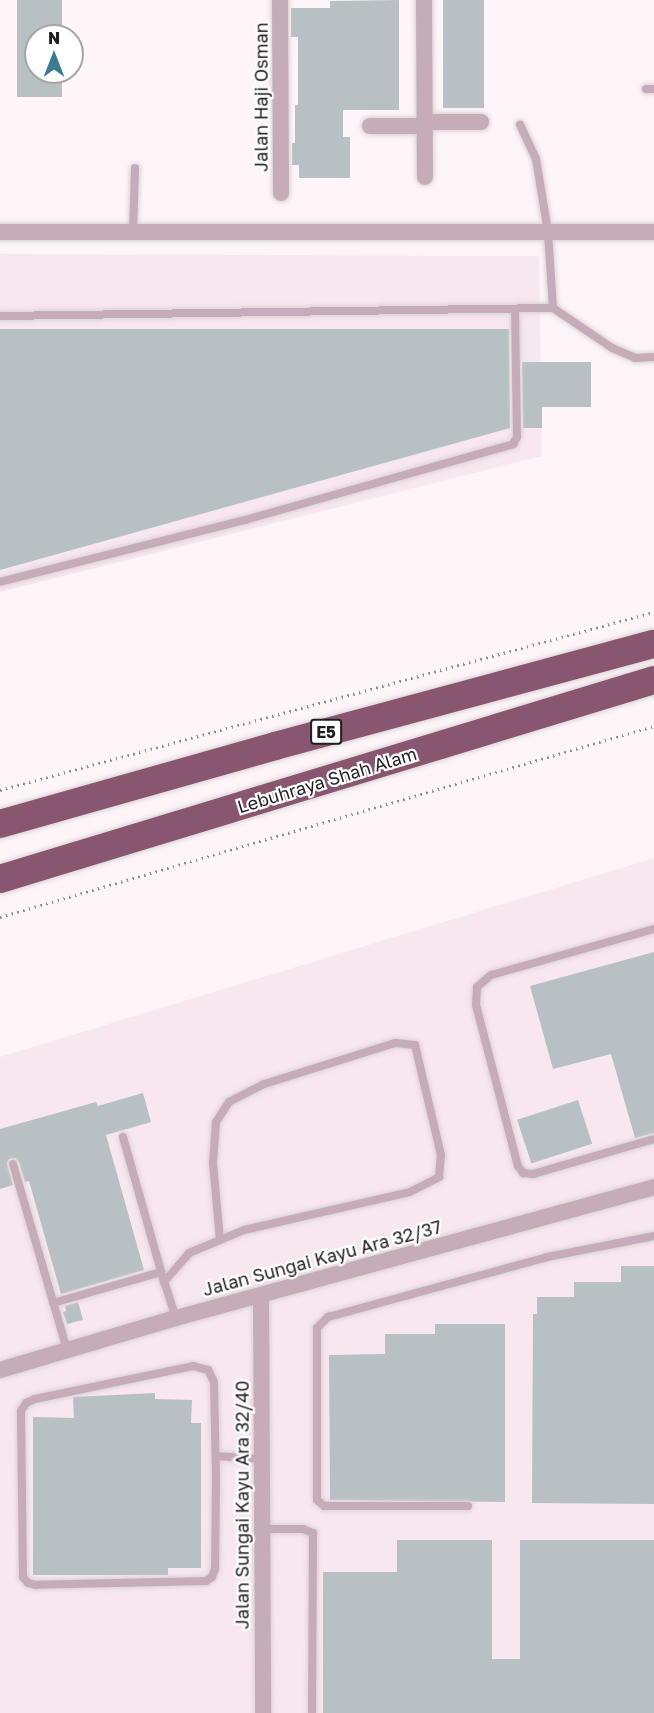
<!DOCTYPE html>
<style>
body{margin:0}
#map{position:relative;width:654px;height:1713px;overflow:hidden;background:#fdf5f8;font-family:"Golos Text",sans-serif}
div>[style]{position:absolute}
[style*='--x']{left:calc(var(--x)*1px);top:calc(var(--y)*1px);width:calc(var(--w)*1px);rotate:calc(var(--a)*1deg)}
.built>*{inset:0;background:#f8e7ef}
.building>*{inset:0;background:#b7c0c3;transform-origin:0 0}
.path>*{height:3px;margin-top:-1.5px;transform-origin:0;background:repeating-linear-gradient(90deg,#918c8e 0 1.5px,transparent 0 6px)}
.roads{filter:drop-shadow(0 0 2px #dad3d5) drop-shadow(0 0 2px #dad3d5)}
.service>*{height:8px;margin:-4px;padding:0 4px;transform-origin:4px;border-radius:4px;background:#c6acb8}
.minor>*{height:16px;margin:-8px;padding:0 8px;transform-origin:8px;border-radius:8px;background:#c6acb8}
.motorway>*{height:28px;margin:-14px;padding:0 14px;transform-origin:14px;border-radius:14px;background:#895670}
span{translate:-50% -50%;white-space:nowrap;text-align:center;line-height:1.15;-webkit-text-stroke:4.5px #fff;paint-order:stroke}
.shield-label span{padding:2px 4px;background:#fff;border:2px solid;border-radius:4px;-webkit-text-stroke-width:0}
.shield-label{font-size:16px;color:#211e20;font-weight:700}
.street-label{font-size:18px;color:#211e20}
.north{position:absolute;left:24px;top:24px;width:60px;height:60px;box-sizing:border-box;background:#fff;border:2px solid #a6a5a6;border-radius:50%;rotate:0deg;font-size:16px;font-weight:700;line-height:24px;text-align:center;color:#211e20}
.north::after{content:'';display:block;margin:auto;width:21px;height:27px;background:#3c7a8f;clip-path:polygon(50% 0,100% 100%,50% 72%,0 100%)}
</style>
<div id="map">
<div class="built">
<div style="clip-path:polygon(0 254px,539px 256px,542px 456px,0 592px)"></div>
<div style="clip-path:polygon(654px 858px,654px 1713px,0 1713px,0 1057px)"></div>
</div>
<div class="building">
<div style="clip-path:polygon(17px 0,62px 0,62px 36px,36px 36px,36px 72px,62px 72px,62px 97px,17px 97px)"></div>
<div style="clip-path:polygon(399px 0,399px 110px,343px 110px,343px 137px,350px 137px,350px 178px,299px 178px,299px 165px,292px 165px,292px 143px,295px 143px,295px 105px,298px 105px,298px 37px,291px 37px,291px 8px,330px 8px,330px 1px)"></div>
<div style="left:443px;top:0;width:41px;height:108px"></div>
<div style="clip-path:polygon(0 329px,509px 329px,510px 428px,0 570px)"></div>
<div style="clip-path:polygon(522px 362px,591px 362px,591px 407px,542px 407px,542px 428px,523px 428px)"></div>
<div style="clip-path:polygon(654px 952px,654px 1133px,635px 1138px,611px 1054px,553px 1069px,530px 986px)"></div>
<div style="clip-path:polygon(143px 1093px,151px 1122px,106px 1135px,144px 1270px,61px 1294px,29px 1181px,25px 1182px,19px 1162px,15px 1158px,9px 1159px,7px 1163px,13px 1185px,0 1189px,0 1129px,96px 1102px,98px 1106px)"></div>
<div style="left:578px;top:1100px;width:46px;height:64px;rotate:72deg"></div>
<div style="clip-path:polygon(621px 1266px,654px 1266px,654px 1504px,532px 1503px,533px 1314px,537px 1314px,537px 1297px,574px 1297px,574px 1282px,621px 1282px)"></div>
<div style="clip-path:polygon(78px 1302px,83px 1320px,67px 1324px,63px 1312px,66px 1311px,65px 1306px)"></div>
<div style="clip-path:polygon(435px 1324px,505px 1324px,505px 1502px,330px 1500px,329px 1355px,385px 1354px,385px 1334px,435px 1334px)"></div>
<div style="clip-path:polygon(155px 1393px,155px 1399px,192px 1400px,191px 1423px,201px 1423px,201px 1568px,168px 1568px,168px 1575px,33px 1575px,33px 1417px,74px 1418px,73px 1397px)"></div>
<div style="clip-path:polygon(397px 1540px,492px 1540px,492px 1659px,520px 1659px,520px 1540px,654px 1540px,654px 1713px,323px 1713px,323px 1572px,397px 1572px)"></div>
</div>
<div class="path">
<div style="--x:0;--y:790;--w:678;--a:-15.23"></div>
<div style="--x:0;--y:917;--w:681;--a:-16.28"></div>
</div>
<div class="roads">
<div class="service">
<div style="--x:646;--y:89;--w:8;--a:0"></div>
<div style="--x:133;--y:232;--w:64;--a:-88.2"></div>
<div style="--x:553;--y:308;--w:71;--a:34.1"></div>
<div style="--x:612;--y:348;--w:25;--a:23"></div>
<div style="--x:635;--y:358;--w:19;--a:-3"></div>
<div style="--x:0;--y:316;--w:553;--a:-0.83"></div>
<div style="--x:553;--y:308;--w:76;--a:-93.8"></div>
<div style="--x:548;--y:232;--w:74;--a:-99.3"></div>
<div style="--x:536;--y:159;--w:38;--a:-115"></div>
<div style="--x:0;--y:582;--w:253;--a:-14.2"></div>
<div style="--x:245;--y:520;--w:279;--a:-15.8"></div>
<div style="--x:513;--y:444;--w:8;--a:-60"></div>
<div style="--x:517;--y:437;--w:127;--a:-90.9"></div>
<div style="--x:654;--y:929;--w:169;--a:164.2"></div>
<div style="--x:491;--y:975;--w:18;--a:139"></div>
<div style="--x:477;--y:987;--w:18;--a:93"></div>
<div style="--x:476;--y:1005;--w:166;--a:75.4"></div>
<div style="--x:518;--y:1166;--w:9;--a:54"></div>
<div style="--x:523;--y:1173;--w:10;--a:6"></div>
<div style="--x:533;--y:1174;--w:126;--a:-16.1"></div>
<div style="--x:123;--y:1137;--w:151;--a:74.2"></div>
<div style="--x:13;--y:1164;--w:194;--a:73.8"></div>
<div style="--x:53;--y:1303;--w:112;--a:-16"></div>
<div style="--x:176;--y:1318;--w:38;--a:-108"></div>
<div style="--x:164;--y:1282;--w:38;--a:-49"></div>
<div style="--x:189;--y:1253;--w:60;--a:-22.7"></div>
<div style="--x:244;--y:1230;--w:170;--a:-12.9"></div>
<div style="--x:410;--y:1192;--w:33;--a:-27"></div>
<div style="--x:439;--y:1177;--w:22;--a:-85"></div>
<div style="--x:441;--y:1155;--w:113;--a:-103.3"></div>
<div style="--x:415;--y:1045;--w:20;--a:-174"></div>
<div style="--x:395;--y:1043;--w:137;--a:162.6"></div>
<div style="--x:264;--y:1084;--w:39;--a:153"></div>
<div style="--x:229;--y:1102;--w:24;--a:123"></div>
<div style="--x:216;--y:1122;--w:41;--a:94.2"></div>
<div style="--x:213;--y:1163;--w:77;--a:84.8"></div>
<div style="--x:193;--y:1366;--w:16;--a:15"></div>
<div style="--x:208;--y:1370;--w:13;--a:63"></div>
<div style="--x:214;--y:1382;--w:96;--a:88.8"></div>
<div style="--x:216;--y:1478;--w:91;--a:90.6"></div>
<div style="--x:215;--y:1569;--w:9;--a:111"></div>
<div style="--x:212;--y:1577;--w:7;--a:146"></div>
<div style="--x:206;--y:1581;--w:170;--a:178.7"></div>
<div style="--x:36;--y:1585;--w:8;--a:-166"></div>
<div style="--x:28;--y:1583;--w:8;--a:-130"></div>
<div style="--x:23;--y:1577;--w:166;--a:-90.7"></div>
<div style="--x:21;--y:1411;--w:9;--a:-58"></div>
<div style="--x:26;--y:1403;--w:10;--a:-24"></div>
<div style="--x:35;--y:1399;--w:161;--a:-11.8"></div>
<div style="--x:216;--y:1456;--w:45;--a:3.8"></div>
<div style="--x:468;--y:1506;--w:144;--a:180"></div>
<div style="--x:324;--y:1506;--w:9;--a:-139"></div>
<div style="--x:317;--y:1500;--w:172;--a:-90"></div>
<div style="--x:317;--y:1328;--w:16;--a:-45"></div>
<div style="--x:328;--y:1317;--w:227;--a:-15.3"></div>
<div style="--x:547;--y:1257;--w:109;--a:-11.1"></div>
<div style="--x:262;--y:1529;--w:41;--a:0"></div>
<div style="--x:303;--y:1529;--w:11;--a:22"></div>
<div style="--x:313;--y:1533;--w:180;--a:90.3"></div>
</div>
<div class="minor">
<div style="--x:280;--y:0;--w:193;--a:89.7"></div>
<div style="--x:424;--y:0;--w:177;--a:89.7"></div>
<div style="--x:425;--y:122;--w:56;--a:0"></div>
<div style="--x:370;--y:126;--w:55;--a:0"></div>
<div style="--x:0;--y:232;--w:654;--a:0"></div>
<div style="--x:261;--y:1296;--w:417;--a:89.7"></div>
<div style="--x:0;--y:1370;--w:184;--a:-16.5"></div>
<div style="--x:176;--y:1318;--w:496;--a:-15.3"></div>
</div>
<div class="motorway">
<div style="--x:0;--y:824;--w:286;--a:-15.8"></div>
<div style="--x:275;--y:746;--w:392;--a:-15.1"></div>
<div style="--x:0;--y:879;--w:684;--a:-16.92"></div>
</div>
</div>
<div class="shield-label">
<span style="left:326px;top:732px">E5</span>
</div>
<div class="street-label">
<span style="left:261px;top:97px;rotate:-90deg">Jalan Haji Osman</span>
<span style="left:327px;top:780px;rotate:-17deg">Lebuhraya Shah Alam</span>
<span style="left:322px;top:1258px;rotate:-15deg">Jalan Sungai Kayu Ara 32/37</span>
<span style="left:242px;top:1505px;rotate:-90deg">Jalan Sungai Kayu Ara 32/40</span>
</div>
<div class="north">N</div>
</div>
